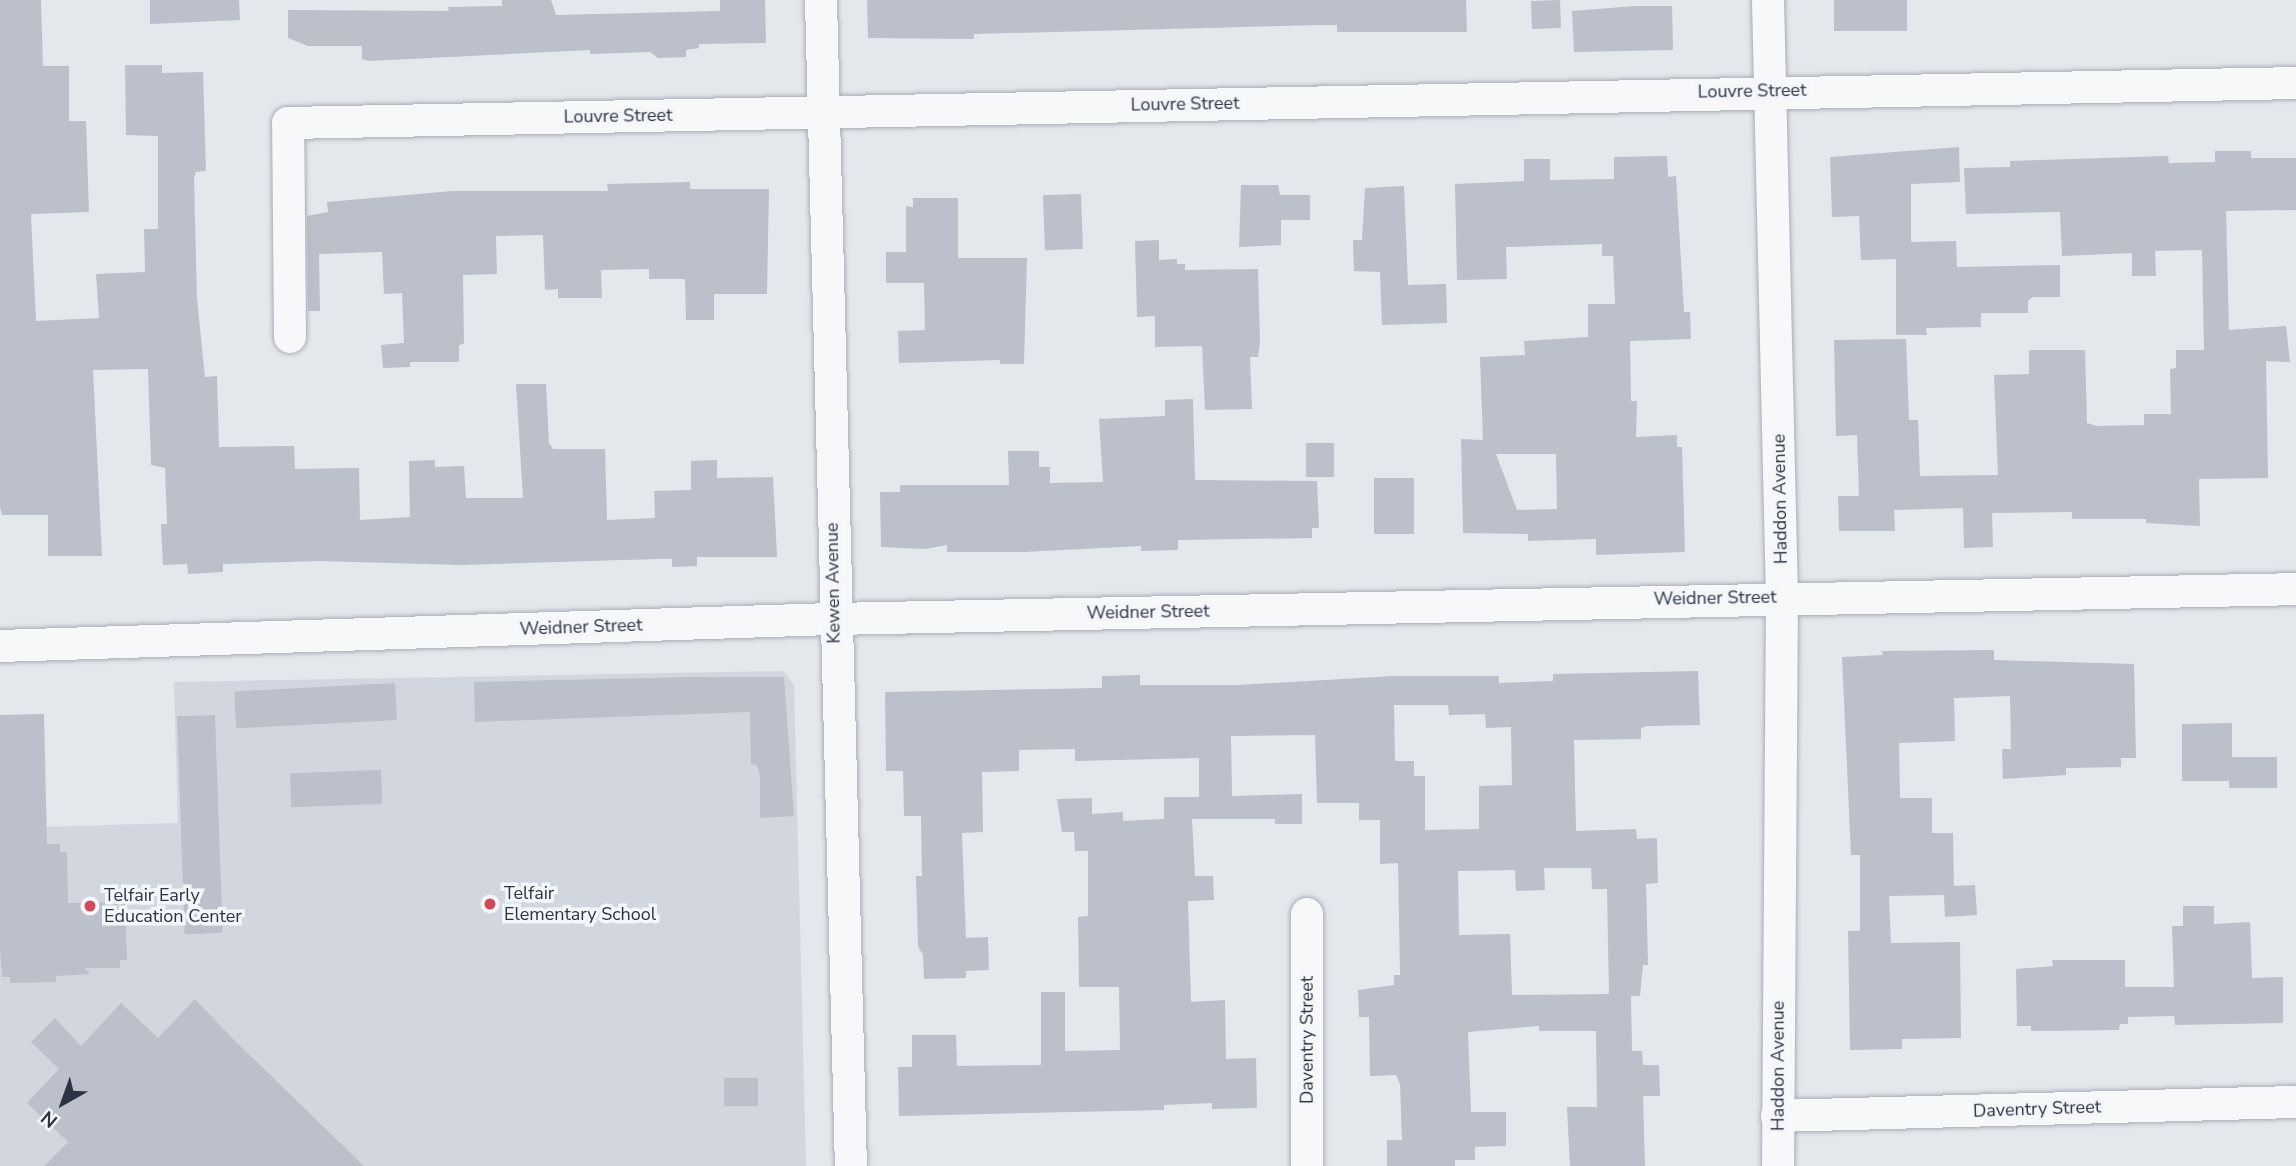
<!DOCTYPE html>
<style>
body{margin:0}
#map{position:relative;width:2296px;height:1166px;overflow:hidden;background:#e4e7ec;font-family:"Nunito Sans",sans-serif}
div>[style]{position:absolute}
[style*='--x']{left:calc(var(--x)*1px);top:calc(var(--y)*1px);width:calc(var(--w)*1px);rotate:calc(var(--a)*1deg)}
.built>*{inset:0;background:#d2d6de}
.building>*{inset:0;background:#bbc0ca;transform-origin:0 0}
.roads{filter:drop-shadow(0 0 2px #a9aeb7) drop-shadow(0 0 2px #a9aeb7)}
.minor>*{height:32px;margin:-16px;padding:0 16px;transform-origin:16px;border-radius:16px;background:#f7f8fa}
.dots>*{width:19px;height:19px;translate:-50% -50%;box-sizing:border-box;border:4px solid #f4f6f9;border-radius:50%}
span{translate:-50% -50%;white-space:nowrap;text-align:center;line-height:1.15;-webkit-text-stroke:7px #f4f6f9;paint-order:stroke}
.street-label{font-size:18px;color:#2b3445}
.poi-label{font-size:18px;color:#2b3445}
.left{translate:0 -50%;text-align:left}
.north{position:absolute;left:28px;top:1068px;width:70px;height:70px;-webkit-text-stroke:5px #f4f6f9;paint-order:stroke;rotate:220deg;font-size:19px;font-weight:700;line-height:28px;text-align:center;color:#2b3445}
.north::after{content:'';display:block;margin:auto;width:24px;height:32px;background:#2b3445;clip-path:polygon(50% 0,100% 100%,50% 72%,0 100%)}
</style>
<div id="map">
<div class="built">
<div style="clip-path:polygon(783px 671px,794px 685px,806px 1166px,0 1166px,0 828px,178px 823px,174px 682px)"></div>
</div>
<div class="building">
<div style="clip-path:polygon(0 0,41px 0,43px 66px,69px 66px,69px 121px,86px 121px,89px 212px,31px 214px,36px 321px,99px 318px,96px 274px,145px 272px,144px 229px,158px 229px,158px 136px,126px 135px,125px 65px,162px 65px,162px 73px,203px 72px,206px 171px,196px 172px,194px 178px,197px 299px,205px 377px,217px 376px,219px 447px,294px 446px,295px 469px,359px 468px,360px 520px,410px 517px,409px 461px,435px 460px,435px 467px,464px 466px,466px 498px,523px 498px,516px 384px,546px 384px,549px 443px,553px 449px,605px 449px,607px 520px,655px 518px,654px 491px,691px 490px,691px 461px,717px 460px,717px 478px,773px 477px,777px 557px,697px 557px,697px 566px,672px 567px,672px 559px,656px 559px,462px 565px,320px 561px,223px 564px,223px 572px,188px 574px,187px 564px,163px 565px,161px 524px,167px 524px,165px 468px,151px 465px,148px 369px,93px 370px,102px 556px,48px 556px,48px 515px,2px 515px,0 507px)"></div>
<div style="clip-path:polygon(150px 0,239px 0,240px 20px,150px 24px)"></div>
<div style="clip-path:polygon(502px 0,551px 0,556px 15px,720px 11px,720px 0,765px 0,766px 43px,699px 44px,699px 48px,686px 50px,686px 57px,658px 58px,650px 52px,590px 54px,590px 50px,369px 61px,362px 59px,362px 46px,308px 46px,288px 38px,288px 10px,449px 11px,448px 7px,502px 6px)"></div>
<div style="clip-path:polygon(867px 0,1466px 0,1467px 32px,1337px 32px,1337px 25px,1321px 25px,974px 34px,974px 39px,868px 38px)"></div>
<div style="left:1560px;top:0;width:28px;height:29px;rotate:88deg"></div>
<div style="left:1834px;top:0;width:73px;height:31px"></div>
<div style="clip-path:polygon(1635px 6px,1672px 6px,1673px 50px,1574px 52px,1572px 11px)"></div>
<div style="clip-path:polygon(1959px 147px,1960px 182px,1911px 184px,1911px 242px,1956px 241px,1957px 267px,2060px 265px,2060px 297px,2033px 297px,2028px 301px,2028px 313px,1981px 313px,1981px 327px,1926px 328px,1927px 335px,1896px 335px,1896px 259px,1861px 260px,1859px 216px,1832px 217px,1830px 157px)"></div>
<div style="clip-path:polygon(2215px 151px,2251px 151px,2251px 158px,2296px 158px,2296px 210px,2226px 211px,2229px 330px,2286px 326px,2290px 362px,2266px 361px,2268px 478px,2199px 479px,2200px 526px,2146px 523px,2146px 519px,2072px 519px,2072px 512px,1992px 513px,1993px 547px,1964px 548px,1963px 508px,1894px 510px,1895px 531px,1839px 531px,1838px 496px,1859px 496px,1857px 435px,1836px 436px,1834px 340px,1906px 339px,1909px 420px,1918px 420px,1920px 476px,1998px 475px,1994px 375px,2029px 374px,2029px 350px,2085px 350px,2087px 423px,2097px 426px,2144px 425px,2144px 414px,2171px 414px,2170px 369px,2176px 368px,2176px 350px,2204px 350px,2202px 250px,2155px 251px,2156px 276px,2132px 276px,2132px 253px,2062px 256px,2060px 212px,1966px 214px,1964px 168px,2010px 167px,2010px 161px,2168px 156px,2169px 163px,2215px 162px)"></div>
<div style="clip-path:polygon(evenodd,1667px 156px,1668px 177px,1676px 176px,1684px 312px,1690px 312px,1691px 339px,1630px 341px,1631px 401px,1637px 401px,1636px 437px,1677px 435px,1677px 447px,1682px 447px,1685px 552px,1596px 555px,1596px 539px,1528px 541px,1528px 534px,1463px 533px,1461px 439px,1483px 440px,1480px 357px,1525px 355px,1524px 341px,1588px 337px,1588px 304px,1615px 304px,1613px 256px,1602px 256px,1602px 244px,1506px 247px,1507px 279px,1457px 280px,1455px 184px,1524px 181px,1524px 159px,1550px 159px,1550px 180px,1614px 179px,1614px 157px,1667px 156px,1496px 454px,1556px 454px,1557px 509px,1517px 510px,1496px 454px)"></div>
<div style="clip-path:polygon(690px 182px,690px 189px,769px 189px,767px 294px,714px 294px,714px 320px,686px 320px,685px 279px,649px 279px,649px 269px,601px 270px,602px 298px,558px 298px,558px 289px,545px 290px,543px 235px,496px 236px,497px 274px,463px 275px,464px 344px,459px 345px,459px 362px,410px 362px,410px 367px,383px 368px,381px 345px,404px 343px,402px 293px,384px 294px,382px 252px,319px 254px,320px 311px,308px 311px,307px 216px,328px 212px,327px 202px,452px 191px,608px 191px,607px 184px)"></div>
<div style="clip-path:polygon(1241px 185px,1278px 185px,1280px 195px,1310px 195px,1310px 220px,1281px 220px,1281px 245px,1239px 247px)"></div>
<div style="clip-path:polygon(1404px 186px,1408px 285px,1446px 284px,1447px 323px,1382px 325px,1380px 272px,1354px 271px,1353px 240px,1362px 240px,1365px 188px)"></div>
<div style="left:1081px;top:194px;width:55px;height:38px;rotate:88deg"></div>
<div style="clip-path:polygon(913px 198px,958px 198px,958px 258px,1027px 258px,1024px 364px,1000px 364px,1000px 360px,899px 363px,898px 331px,925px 330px,924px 283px,886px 283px,886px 252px,906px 252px,906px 206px,913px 207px)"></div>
<div style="clip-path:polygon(1159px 240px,1159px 260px,1177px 259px,1177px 264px,1185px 264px,1185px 270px,1258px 269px,1260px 342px,1258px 357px,1250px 357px,1252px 409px,1205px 410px,1202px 346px,1155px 347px,1155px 316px,1137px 317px,1135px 241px)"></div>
<div style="clip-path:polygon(1193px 399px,1195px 480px,1317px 481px,1319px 528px,1312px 528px,1312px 538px,1178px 540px,1178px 550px,1141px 551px,1141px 546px,1024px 552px,947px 552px,947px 545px,925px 549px,881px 547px,880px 492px,900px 492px,900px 485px,1009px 485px,1008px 451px,1039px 451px,1039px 467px,1050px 467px,1050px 483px,1103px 482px,1099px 419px,1165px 416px,1165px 400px)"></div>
<div style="left:1306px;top:443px;width:28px;height:34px"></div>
<div style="left:1374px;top:478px;width:40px;height:56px"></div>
<div style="clip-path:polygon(1994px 650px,1994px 660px,2134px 664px,2136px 758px,2121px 758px,2121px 767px,2066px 768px,2066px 775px,2003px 779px,2002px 749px,2011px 749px,2010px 696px,1954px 698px,1955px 741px,1899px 743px,1900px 798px,1932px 798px,1932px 833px,1953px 833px,1954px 886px,1975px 885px,1977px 915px,1945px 917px,1944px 895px,1889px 896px,1891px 943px,1960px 942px,1961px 1038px,1902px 1039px,1902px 1049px,1850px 1050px,1848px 931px,1860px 931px,1860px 855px,1851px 855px,1842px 657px,1883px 655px,1882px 651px)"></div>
<div style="clip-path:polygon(evenodd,1698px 671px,1700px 725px,1647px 726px,1641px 728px,1641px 739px,1574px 740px,1576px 831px,1636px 829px,1637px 839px,1657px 838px,1658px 883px,1646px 884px,1648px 965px,1643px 965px,1640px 996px,1631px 996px,1632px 1051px,1642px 1051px,1643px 1065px,1659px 1065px,1660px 1096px,1643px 1096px,1645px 1166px,1570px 1166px,1567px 1107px,1597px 1107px,1596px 1031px,1539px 1031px,1539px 1026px,1468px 1032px,1471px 1112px,1506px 1112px,1506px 1146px,1475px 1147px,1475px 1160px,1455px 1160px,1455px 1166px,1387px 1166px,1387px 1140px,1402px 1140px,1400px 1084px,1396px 1075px,1370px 1076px,1369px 1017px,1359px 1017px,1358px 990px,1394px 985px,1394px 975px,1400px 975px,1398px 863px,1380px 864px,1380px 820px,1359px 820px,1359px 803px,1317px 803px,1315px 735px,1231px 736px,1232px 796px,1302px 794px,1302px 824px,1275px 824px,1275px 819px,1192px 819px,1195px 876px,1213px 876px,1214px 900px,1188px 901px,1191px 1002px,1225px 1000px,1226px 1059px,1256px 1058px,1257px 1108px,1212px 1109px,1212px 1103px,1164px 1105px,1164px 1110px,899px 1116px,898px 1067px,912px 1067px,912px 1035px,956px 1035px,957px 1066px,1041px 1065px,1041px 992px,1065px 992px,1065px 1051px,1120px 1050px,1119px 987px,1079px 987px,1078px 917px,1088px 916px,1088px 851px,1075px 851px,1074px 832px,1062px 832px,1057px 799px,1092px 798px,1092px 814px,1123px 812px,1123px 821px,1164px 819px,1164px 797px,1199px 797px,1199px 758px,1075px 761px,1075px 749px,1019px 750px,1019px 771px,982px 772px,983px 832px,962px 833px,964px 888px,966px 938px,988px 937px,989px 970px,966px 971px,966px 978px,924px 979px,923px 955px,918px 946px,916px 876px,922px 876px,921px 816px,904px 816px,903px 771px,886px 771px,885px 692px,1102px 688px,1102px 676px,1140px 675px,1140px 685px,1238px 685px,1394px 676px,1499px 676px,1499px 683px,1553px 681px,1553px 674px,1698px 671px,1394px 705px,1448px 705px,1449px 715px,1485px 714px,1486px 728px,1511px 727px,1512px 785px,1479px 786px,1479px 829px,1425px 830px,1425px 776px,1414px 776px,1414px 761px,1395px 761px,1394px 705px,1698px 671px,1544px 868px,1591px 868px,1592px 889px,1607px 889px,1609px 994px,1512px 995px,1510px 934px,1459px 935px,1458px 871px,1515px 870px,1516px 891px,1545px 890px,1544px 868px)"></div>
<div style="clip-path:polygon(690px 677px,784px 677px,794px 816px,760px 818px,760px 776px,757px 765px,751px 764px,750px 712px,475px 722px,474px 682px)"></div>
<div style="left:395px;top:683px;width:37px;height:161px;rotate:87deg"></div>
<div style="clip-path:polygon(44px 714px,47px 844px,60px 844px,60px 852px,67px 852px,68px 903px,125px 902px,127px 960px,120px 960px,120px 968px,85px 968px,90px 974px,56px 976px,56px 982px,10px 983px,10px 977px,2px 977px,0 948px,0 715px)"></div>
<div style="left:215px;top:715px;width:218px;height:38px;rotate:88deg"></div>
<div style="clip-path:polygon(2232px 723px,2232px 757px,2277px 757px,2277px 788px,2229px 788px,2229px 781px,2182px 781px,2182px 724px)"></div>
<div style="left:381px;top:770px;width:34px;height:91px;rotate:88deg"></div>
<div style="clip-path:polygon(2183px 906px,2214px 906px,2214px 924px,2250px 922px,2252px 978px,2283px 977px,2283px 1023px,2175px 1025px,2174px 1016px,2128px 1017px,2128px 1024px,2120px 1024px,2119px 1030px,2031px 1031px,2031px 1026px,2017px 1026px,2016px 969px,2053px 966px,2052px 960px,2125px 960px,2125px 987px,2174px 987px,2172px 926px,2183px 926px)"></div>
<div style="clip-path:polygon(195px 999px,233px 1039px,364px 1166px,44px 1166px,68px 1142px,27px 1103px,59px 1069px,31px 1042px,55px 1018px,81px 1046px,121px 1003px,158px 1038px)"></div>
<div style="left:758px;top:1078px;width:28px;height:34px;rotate:90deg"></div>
</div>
<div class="roads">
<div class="minor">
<div style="--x:821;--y:0;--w:1166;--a:88.53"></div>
<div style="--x:1768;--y:0;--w:597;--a:88.66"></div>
<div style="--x:1782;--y:597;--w:569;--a:90.4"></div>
<div style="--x:290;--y:337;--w:214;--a:-90.5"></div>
<div style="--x:288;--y:123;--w:2008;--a:-1.14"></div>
<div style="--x:0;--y:646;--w:833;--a:-1.86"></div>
<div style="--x:833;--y:619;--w:1463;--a:-1.17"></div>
<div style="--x:1307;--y:914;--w:252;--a:90"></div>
<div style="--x:1777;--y:1116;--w:519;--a:-1.55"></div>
</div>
</div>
<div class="dots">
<div style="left:490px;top:904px;background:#d1495b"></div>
<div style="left:90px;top:906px;background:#d1495b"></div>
</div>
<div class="street-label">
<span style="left:1752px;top:91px;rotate:-1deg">Louvre Street</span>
<span style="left:1185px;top:104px;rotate:-1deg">Louvre Street</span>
<span style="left:618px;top:116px;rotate:-1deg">Louvre Street</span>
<span style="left:1780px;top:499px;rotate:-91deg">Haddon Avenue</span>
<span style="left:833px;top:583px;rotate:-91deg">Kewen Avenue</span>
<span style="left:1715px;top:598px;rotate:-1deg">Weidner Street</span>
<span style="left:1148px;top:612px;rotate:-1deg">Weidner Street</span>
<span style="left:581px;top:627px;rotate:-2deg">Weidner Street</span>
<span style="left:1307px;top:1040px;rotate:-90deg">Daventry Street</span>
<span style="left:1778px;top:1066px;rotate:-90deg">Haddon Avenue</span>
<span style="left:2037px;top:1109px;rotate:-2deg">Daventry Street</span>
</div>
<div class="poi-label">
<span class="left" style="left:504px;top:904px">Telfair<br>Elementary School</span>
<span class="left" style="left:104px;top:906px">Telfair Early<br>Education Center</span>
</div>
<div class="north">N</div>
</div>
